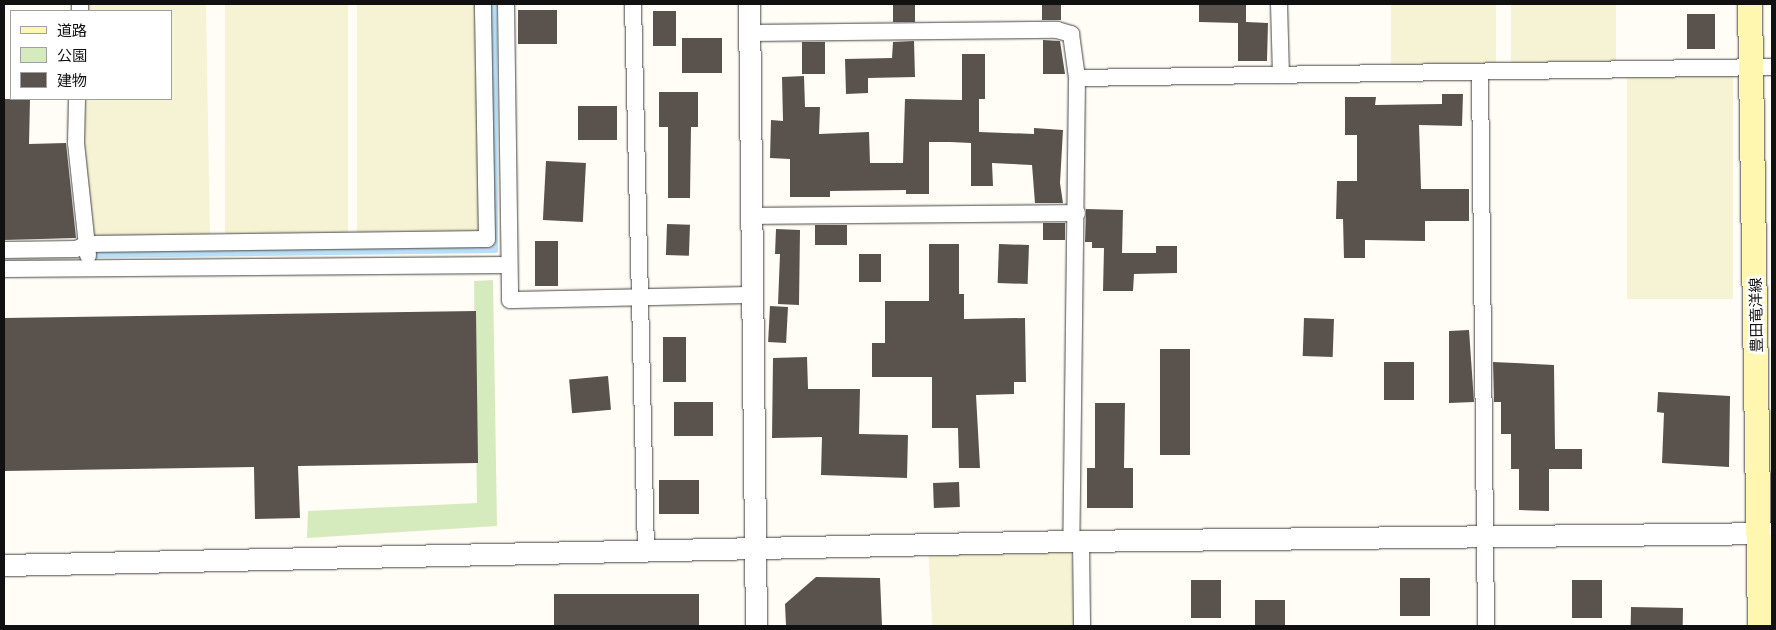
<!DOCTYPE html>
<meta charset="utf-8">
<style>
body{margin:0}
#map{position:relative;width:1776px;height:630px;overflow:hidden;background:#fffdf5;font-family:"Playfair Display","Noto Sans JP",serif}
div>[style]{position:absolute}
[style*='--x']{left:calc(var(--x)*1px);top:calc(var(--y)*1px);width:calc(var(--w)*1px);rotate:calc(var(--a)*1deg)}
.farmland>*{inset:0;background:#f6f3d4;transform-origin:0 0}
.green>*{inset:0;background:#d5ebbd}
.stream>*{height:6px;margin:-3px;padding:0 3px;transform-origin:3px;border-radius:3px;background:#b9e0f7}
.building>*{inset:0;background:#5a524d;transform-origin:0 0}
.roads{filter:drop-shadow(0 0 1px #444) drop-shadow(0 0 1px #444)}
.minor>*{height:16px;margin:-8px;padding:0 8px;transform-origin:8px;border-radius:8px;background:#fff}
.tertiary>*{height:21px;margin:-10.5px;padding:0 10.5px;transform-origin:10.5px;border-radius:10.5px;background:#fff}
.secondary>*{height:24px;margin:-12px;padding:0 12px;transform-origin:12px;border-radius:12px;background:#fff6b0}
span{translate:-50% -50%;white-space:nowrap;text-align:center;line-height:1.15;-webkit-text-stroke:5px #fff;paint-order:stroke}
.street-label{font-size:15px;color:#111}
.frame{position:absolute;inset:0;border:5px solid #111;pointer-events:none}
.legend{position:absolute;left:10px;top:10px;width:162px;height:90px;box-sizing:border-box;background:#fff;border:1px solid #a0a0a0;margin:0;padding:6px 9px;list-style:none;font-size:15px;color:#111}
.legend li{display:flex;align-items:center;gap:10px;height:25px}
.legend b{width:25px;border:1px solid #a0a0a0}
</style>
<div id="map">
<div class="farmland">
<div style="clip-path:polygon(80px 4px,206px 4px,210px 241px,87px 244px,77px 99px,171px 99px,171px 11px,80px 11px)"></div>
<div style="left:225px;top:4px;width:123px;height:240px"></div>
<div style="left:357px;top:4px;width:124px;height:235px"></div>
<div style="left:1391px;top:4px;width:105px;height:62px"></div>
<div style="left:1511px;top:4px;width:105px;height:62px"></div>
<div style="left:1733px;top:68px;width:231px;height:106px;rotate:90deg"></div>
<div style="left:1071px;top:541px;width:85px;height:143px;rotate:87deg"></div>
</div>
<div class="green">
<div style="clip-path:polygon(493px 280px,497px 526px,307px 538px,308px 511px,477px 503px,474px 281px)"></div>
</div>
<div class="stream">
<div style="--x:87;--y:255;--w:408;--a:-0.7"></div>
<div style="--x:495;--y:250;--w:246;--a:-90.2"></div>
</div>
<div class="building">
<div style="left:893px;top:4px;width:22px;height:18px"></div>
<div style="left:1042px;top:4px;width:19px;height:16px"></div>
<div style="clip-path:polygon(1199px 4px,1246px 4px,1246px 22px,1268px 23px,1267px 61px,1238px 61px,1238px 23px,1199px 22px)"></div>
<div style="left:518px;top:10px;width:39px;height:34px"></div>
<div style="left:653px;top:11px;width:23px;height:35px"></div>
<div style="left:1687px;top:14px;width:28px;height:35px"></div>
<div style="left:682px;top:38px;width:40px;height:35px"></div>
<div style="clip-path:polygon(1043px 40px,1060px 41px,1065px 74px,1043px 74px)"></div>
<div style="clip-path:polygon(914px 41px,915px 77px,868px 78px,868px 93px,846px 94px,845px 59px,892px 58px,893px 42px)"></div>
<div style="left:802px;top:42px;width:23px;height:32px"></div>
<div style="clip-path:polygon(962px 54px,985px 54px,985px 99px,979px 99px,979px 132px,1034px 134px,1034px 128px,1063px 130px,1060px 183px,1063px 203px,1035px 203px,1032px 165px,992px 163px,993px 186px,971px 186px,971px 143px,950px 142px,929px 142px,929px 194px,906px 194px,906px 190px,830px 191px,830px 197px,790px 197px,790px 159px,770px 158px,771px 120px,783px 121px,782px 77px,804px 76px,805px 107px,820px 107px,819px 134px,869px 132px,870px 163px,903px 163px,905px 99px,962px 100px)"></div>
<div style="clip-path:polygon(659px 92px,698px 92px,698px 127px,691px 127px,690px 198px,668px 198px,668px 127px,659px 127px)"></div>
<div style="clip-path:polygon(1442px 94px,1463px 94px,1462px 126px,1419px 125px,1421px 189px,1469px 189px,1469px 221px,1425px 221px,1425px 241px,1365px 240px,1365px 258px,1344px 258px,1343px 219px,1336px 219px,1337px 181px,1357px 181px,1357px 135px,1345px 135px,1345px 97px,1376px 97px,1375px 105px,1442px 104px)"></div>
<div style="clip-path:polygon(4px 99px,30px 99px,29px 144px,66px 143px,76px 238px,4px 240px)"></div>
<div style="left:578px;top:106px;width:39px;height:34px"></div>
<div style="left:546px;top:161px;width:40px;height:59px;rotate:3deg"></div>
<div style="clip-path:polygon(1086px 209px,1123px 210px,1122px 253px,1156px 253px,1156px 246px,1177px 246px,1177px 273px,1134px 274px,1133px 291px,1103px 291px,1104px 248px,1092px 248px,1092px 242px,1085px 242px)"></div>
<div style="left:1043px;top:223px;width:22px;height:17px"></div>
<div style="left:667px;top:224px;width:23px;height:31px;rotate:2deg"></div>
<div style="left:815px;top:225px;width:32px;height:20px"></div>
<div style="clip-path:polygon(776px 229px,800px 230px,799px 305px,778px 304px,780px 254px,775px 254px)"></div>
<div style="left:535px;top:241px;width:23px;height:45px"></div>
<div style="clip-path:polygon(929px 244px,959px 244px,959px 294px,964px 294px,964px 319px,1025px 318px,1026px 382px,1014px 382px,1014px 394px,976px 395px,980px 468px,959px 468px,958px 428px,932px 428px,932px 377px,872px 377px,872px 343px,885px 343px,885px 301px,929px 301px)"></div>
<div style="left:999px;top:244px;width:30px;height:39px;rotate:2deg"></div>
<div style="left:859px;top:254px;width:22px;height:28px"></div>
<div style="left:770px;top:306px;width:18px;height:36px;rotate:3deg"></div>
<div style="clip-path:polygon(476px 311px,478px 463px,298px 466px,300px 518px,255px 519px,254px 467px,4px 471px,4px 318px)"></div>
<div style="left:1304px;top:318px;width:30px;height:38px;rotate:2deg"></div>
<div style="clip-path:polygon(1469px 330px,1474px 402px,1449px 403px,1449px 331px)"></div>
<div style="left:663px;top:337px;width:23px;height:45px"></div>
<div style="left:1160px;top:349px;width:30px;height:106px"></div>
<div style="clip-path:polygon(807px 357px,808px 389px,860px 389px,859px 434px,908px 435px,907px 478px,821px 475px,822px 437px,772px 438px,773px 358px)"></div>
<div style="left:1384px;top:362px;width:30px;height:38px"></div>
<div style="clip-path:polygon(1493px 362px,1554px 365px,1555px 449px,1582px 449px,1582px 469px,1549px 469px,1549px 511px,1519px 510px,1519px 469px,1511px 469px,1511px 434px,1501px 434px,1501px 402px,1494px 402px)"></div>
<div style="left:608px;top:376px;width:34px;height:39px;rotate:85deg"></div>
<div style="clip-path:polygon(1658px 392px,1730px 396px,1729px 467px,1662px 463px,1664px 413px,1657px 412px)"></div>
<div style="left:674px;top:402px;width:39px;height:34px"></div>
<div style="clip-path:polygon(1095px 403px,1125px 403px,1124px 468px,1133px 468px,1133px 508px,1087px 508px,1087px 468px,1095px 468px)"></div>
<div style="left:659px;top:480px;width:40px;height:34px"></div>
<div style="left:959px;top:482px;width:25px;height:26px;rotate:88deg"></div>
<div style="clip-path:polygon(816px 577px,880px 578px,882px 626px,786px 626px,785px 604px)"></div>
<div style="left:1400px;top:578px;width:30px;height:38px"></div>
<div style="left:1191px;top:580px;width:30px;height:38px"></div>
<div style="left:1572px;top:580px;width:30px;height:38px"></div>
<div style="left:554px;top:594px;width:145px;height:32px"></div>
<div style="left:1255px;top:600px;width:30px;height:26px"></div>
<div style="left:1631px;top:607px;width:52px;height:19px;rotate:1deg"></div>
</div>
<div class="roads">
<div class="minor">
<div style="--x:506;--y:4;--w:296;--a:89.2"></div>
<div style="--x:510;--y:300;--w:241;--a:-1.2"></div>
<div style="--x:633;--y:4;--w:547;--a:88.64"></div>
<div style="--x:1279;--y:4;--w:71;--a:88.4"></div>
<div style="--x:80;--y:11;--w:7;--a:-90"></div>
<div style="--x:750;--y:33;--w:307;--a:-0.6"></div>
<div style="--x:1057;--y:30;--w:15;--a:16"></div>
<div style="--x:1071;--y:34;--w:44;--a:82.2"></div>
<div style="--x:1077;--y:78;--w:463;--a:90.7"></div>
<div style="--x:1480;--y:73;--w:553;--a:89.38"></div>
<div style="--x:1077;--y:78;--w:695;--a:-0.91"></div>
<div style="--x:77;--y:99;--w:44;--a:91.3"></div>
<div style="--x:76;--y:143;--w:113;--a:83.9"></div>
<div style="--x:751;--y:216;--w:326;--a:-0.5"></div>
<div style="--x:4;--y:250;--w:72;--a:-0.8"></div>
<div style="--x:76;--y:249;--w:12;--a:-24"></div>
<div style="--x:87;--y:244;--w:400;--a:-0.7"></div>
<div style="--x:487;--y:239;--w:235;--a:-91"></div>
<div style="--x:4;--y:269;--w:503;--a:-0.46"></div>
<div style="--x:1081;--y:541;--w:85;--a:89.3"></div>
</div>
<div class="tertiary">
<div style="--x:749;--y:4;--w:622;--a:89.36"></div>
<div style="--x:4;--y:565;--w:1067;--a:-1.29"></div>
<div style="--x:1071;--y:541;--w:701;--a:-0.65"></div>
</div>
<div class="secondary">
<div style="--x:1750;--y:4;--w:622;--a:89.08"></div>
</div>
</div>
<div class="street-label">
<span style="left:1756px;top:315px;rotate:-91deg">豊田竜洋線</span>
</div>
<div class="frame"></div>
<ul class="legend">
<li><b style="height:6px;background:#fff6b0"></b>道路</li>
<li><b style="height:14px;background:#d5ebbd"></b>公園</li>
<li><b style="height:14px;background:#5a524d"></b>建物</li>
</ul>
</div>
